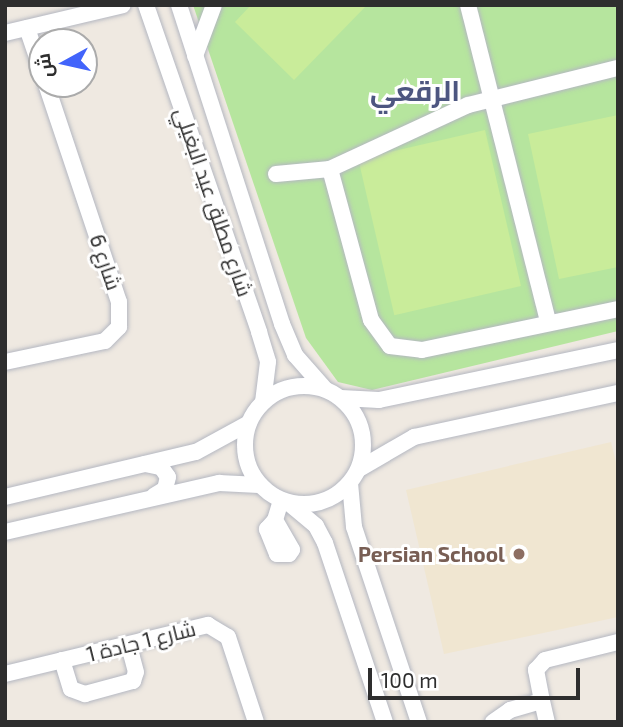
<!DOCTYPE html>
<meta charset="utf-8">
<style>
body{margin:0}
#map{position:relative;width:623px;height:727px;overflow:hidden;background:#efe9e1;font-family:"Exo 2",Cairo,sans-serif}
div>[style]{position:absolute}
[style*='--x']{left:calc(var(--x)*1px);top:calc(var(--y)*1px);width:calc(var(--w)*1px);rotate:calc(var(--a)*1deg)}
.education>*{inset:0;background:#f0e6d1}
.green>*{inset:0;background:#b6e59e}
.pitch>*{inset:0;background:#c9ec9a;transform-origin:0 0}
.roads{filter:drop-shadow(0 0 2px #b4b7c1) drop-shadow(0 0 2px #b4b7c1)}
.minor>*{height:16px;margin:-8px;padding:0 8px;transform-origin:8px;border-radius:8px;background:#fff}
.minor>.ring{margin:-8px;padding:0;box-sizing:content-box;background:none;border:16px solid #fff;border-radius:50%}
.dots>*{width:19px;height:19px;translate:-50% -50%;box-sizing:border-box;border:4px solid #fff;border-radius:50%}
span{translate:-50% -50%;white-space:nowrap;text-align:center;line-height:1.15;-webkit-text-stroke:6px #fff;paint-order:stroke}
.street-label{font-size:21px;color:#2e2e2e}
.education-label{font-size:21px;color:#785e54;font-weight:700}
.right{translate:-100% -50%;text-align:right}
.district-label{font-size:28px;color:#4d5680;font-weight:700}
.frame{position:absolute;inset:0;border:7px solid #2e2e2e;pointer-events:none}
.north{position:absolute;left:28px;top:28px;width:70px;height:70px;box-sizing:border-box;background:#fff;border:2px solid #ababab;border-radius:50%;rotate:262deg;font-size:19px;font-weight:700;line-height:28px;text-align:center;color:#2e2e2e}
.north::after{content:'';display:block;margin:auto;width:24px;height:32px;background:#4264fb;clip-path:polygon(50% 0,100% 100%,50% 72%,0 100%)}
.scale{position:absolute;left:368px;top:668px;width:212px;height:32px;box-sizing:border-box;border:4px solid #2e2e2e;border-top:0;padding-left:9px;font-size:21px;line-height:24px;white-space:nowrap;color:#2e2e2e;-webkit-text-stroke:5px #fff;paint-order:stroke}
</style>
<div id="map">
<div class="education">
<div style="clip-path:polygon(611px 442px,618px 470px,618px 617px,444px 654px,406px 490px)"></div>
</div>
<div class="green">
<div style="clip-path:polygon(193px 5px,618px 5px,618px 331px,372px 390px,338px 382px,306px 338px)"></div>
</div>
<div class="pitch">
<div style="clip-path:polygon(251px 5px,367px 5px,294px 80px,235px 22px)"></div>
<div style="clip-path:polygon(618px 115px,618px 267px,559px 279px,528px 134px)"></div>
<div style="left:485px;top:130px;width:160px;height:130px;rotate:77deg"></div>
</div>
<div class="roads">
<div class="minor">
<div style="--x:146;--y:5;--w:346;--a:70.9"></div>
<div style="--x:259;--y:332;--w:31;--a:73"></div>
<div style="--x:268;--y:362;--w:40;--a:97.1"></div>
<div style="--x:179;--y:5;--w:335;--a:72.1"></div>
<div style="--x:282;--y:324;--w:34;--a:67"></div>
<div style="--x:295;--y:355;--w:45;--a:48.6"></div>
<div style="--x:468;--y:5;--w:326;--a:75.8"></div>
<div style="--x:27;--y:28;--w:46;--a:71.2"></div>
<div style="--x:5;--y:33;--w:121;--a:-13.3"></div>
<div style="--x:195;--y:56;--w:54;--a:-69.6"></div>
<div style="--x:330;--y:169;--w:156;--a:74.8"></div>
<div style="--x:371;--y:320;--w:32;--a:54"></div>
<div style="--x:390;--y:346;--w:32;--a:7"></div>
<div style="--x:422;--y:350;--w:200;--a:-11.8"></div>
<div style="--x:276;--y:174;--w:54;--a:-5.3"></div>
<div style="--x:330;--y:169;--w:152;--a:-24.9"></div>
<div style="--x:468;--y:105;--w:154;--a:-13.9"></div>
<div style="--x:5;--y:362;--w:102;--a:-11.9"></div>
<div style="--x:105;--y:341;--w:20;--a:-45"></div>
<div style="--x:119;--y:327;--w:25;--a:-90"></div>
<div style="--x:119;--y:302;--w:230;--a:-108.5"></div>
<div class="ring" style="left:245px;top:386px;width:102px;height:102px"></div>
<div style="--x:341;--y:398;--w:38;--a:3"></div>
<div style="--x:379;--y:400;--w:244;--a:-11.8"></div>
<div style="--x:145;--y:464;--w:16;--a:11"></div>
<div style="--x:161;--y:467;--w:12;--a:55"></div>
<div style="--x:168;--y:477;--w:12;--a:104"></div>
<div style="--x:165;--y:489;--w:13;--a:148"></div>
<div style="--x:359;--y:469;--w:64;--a:-30.2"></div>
<div style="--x:414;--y:437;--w:209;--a:-12.2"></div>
<div style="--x:350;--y:483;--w:44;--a:84.8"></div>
<div style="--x:354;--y:527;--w:206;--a:71.6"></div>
<div style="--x:5;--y:497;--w:196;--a:-13.3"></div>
<div style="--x:196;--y:452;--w:60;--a:-28.7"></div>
<div style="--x:290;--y:504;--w:34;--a:40"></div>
<div style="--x:316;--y:526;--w:19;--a:62"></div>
<div style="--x:325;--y:543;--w:189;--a:71.5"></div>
<div style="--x:275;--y:520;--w:34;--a:60"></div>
<div style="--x:292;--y:550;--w:5;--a:127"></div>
<div style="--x:289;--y:554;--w:12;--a:180"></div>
<div style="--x:277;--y:554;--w:27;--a:-112"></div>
<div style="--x:267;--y:529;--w:12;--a:-48"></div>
<div style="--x:275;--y:520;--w:21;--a:-73"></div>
<div style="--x:5;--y:532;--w:220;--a:-12.9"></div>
<div style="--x:219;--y:483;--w:40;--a:2.9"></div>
<div style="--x:62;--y:660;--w:30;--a:73"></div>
<div style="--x:71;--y:689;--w:15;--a:20"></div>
<div style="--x:85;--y:694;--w:50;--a:-15.2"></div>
<div style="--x:133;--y:681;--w:9;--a:-72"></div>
<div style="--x:136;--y:672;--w:28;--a:-105"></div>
<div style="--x:5;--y:674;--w:209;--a:-13.6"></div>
<div style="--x:208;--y:625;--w:23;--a:31"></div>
<div style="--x:228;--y:637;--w:89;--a:71.8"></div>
<div style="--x:542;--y:701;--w:32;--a:-101"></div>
<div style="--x:536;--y:670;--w:13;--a:-48"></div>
<div style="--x:545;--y:660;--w:75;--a:-13.9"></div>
<div style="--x:493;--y:722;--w:21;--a:-35"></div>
<div style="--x:510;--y:710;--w:33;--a:-16"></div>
<div style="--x:542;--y:701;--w:22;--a:77"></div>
</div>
</div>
<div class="dots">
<div style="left:519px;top:554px;background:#8d6e63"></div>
</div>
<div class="street-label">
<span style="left:214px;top:202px;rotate:71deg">شارع مطلق عيد البغيلي</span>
<span style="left:106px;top:262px;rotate:71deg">شارع 6</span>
<span style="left:141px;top:641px;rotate:-14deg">شارع 1 جادة 1</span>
</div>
<div class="education-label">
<span class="right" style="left:505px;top:554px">Persian School</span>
</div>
<div class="district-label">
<span style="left:415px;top:90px">الرقعي</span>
</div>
<div class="frame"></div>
<div class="north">ش</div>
<div class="scale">100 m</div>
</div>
